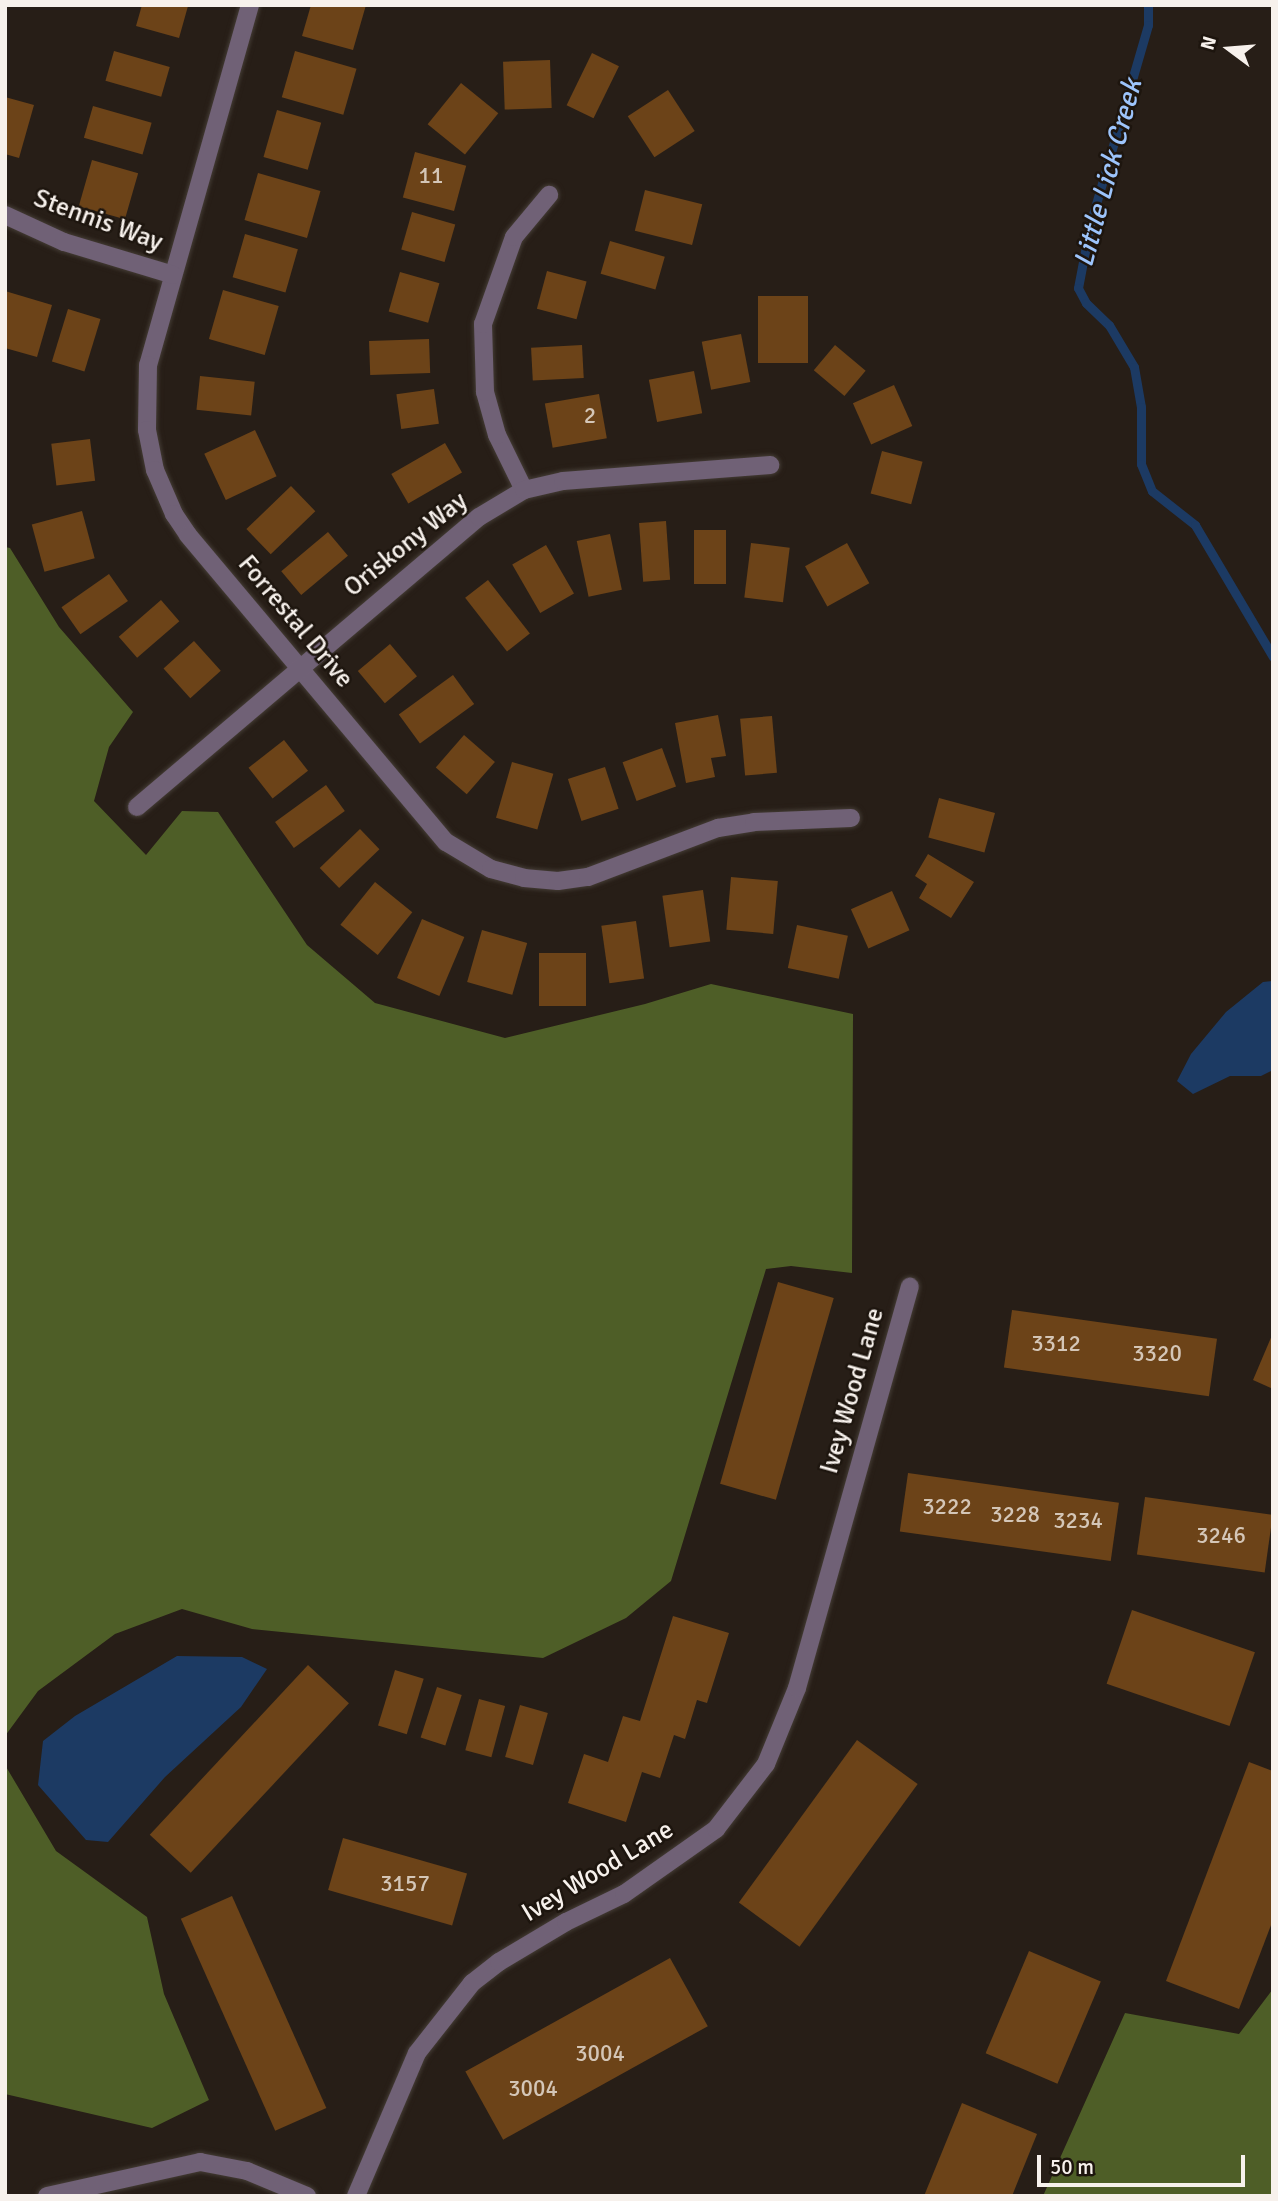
<!DOCTYPE html>
<style>
body{margin:0}
#map{position:relative;width:1278px;height:2201px;overflow:hidden;background:#271e17;font-family:Signika,sans-serif}
div>[style]{position:absolute}
[style*='--x']{left:calc(var(--x)*1px);top:calc(var(--y)*1px);width:calc(var(--w)*1px);rotate:calc(var(--a)*1deg)}
.forest>*{inset:0;background:#4e5e27}
.water>*{inset:0;background:#1c3a63}
.stream>*{height:9px;margin:-4.5px;padding:0 4.5px;transform-origin:4.5px;border-radius:4.5px;background:#1c3a63}
.building>*{inset:0;background:#6c4318;transform-origin:0 0}
.roads{filter:drop-shadow(0 0 2px #443c35) drop-shadow(0 0 2px #443c35)}
.minor>*{height:18px;margin:-9px;padding:0 9px;transform-origin:9px;border-radius:9px;background:#706176}
span{translate:-50% -50%;white-space:nowrap;text-align:center;line-height:1.15;-webkit-text-stroke:5px #1d150e;paint-order:stroke}
.number-label{font-size:23px;color:#d4c6b7}
.number-label span{-webkit-text-stroke-width:0}
.street-label{font-size:26px;color:#f7f1ec}
.water-label{font-size:28px;color:#9dc4fb;font-style:italic}
.frame{position:absolute;inset:0;border:7px solid #f7f1ec;pointer-events:none}
.north{position:absolute;left:1194px;top:14px;width:70px;height:70px;-webkit-text-stroke:5px #1d150e;paint-order:stroke;rotate:286deg;font-size:19px;font-weight:700;line-height:28px;text-align:center;color:#f7f1ec}
.north::after{content:'';display:block;margin:auto;width:24px;height:32px;background:#f7f1ec;clip-path:polygon(50% 0,100% 100%,50% 72%,0 100%)}
.scale{position:absolute;left:1037px;top:2155px;width:208px;height:32px;box-sizing:border-box;border:4px solid #f7f1ec;border-top:0;padding-left:9px;font-size:21px;line-height:24px;white-space:nowrap;color:#f7f1ec;-webkit-text-stroke:5px #1d150e;paint-order:stroke}
</style>
<div id="map">
<div class="forest">
<div style="clip-path:polygon(5px 547px,10px 548px,59px 627px,133px 712px,109px 747px,94px 801px,146px 855px,182px 811px,218px 812px,307px 945px,375px 1003px,505px 1038px,645px 1004px,711px 984px,853px 1014px,852px 1273px,791px 1266px,766px 1269px,671px 1581px,626px 1618px,543px 1658px,252px 1629px,182px 1609px,115px 1634px,38px 1691px,5px 1736px)"></div>
<div style="clip-path:polygon(5px 1765px,56px 1851px,147px 1917px,164px 1994px,209px 2100px,152px 2128px,5px 2094px)"></div>
<div style="clip-path:polygon(1273px 1989px,1273px 2196px,1043px 2196px,1125px 2013px,1239px 2034px)"></div>
</div>
<div class="water">
<div style="clip-path:polygon(1273px 981px,1273px 1070px,1261px 1076px,1230px 1076px,1193px 1094px,1177px 1081px,1191px 1054px,1226px 1012px,1263px 982px)"></div>
<div style="clip-path:polygon(177px 1656px,242px 1657px,267px 1669px,241px 1707px,165px 1777px,108px 1842px,86px 1840px,38px 1785px,43px 1741px,75px 1716px)"></div>
</div>
<div class="stream">
<div style="--x:1148;--y:5;--w:20;--a:90"></div>
<div style="--x:1148;--y:25;--w:208;--a:106.2"></div>
<div style="--x:1090;--y:225;--w:64;--a:100.8"></div>
<div style="--x:1078;--y:288;--w:17;--a:62"></div>
<div style="--x:1086;--y:303;--w:32;--a:44"></div>
<div style="--x:1109;--y:325;--w:49;--a:59.2"></div>
<div style="--x:1134;--y:367;--w:41;--a:80.1"></div>
<div style="--x:1141;--y:407;--w:57;--a:90"></div>
<div style="--x:1141;--y:464;--w:29;--a:68"></div>
<div style="--x:1152;--y:491;--w:55;--a:38.3"></div>
<div style="--x:1195;--y:525;--w:153;--a:59.4"></div>
</div>
<div class="building">
<div style="clip-path:polygon(142px 5px,188px 6px,179px 38px,136px 26px)"></div>
<div style="clip-path:polygon(311px 5px,366px 5px,353px 50px,302px 36px)"></div>
<div style="left:114px;top:51px;width:58px;height:31px;rotate:16deg"></div>
<div style="left:295px;top:51px;width:64px;height:48px;rotate:16deg"></div>
<div style="left:592px;top:53px;width:30px;height:58px;rotate:26deg"></div>
<div style="left:550px;top:60px;width:48px;height:47px;rotate:88deg"></div>
<div style="left:461px;top:83px;width:48px;height:53px;rotate:39deg"></div>
<div style="left:668px;top:90px;width:49px;height:48px;rotate:57deg"></div>
<div style="clip-path:polygon(5px 97px,34px 105px,19px 158px,5px 154px)"></div>
<div style="left:93px;top:106px;width:61px;height:33px;rotate:16deg"></div>
<div style="left:277px;top:110px;width:46px;height:49px;rotate:16deg"></div>
<div style="left:415px;top:152px;width:53px;height:47px;rotate:15deg"></div>
<div style="left:92px;top:160px;width:48px;height:48px;rotate:16deg"></div>
<div style="left:258px;top:173px;width:65px;height:49px;rotate:16deg"></div>
<div style="left:645px;top:190px;width:59px;height:42px;rotate:14deg"></div>
<div style="left:412px;top:212px;width:45px;height:39px;rotate:16deg"></div>
<div style="left:245px;top:234px;width:55px;height:45px;rotate:16deg"></div>
<div style="left:610px;top:241px;width:57px;height:34px;rotate:16deg"></div>
<div style="left:547px;top:271px;width:41px;height:39px;rotate:15deg"></div>
<div style="left:400px;top:272px;width:41px;height:41px;rotate:16deg"></div>
<div style="left:223px;top:290px;width:58px;height:51px;rotate:16deg"></div>
<div style="clip-path:polygon(5px 291px,52px 305px,37px 357px,5px 348px)"></div>
<div style="left:758px;top:296px;width:50px;height:67px"></div>
<div style="left:68px;top:309px;width:34px;height:55px;rotate:17deg"></div>
<div style="left:741px;top:334px;width:49px;height:40px;rotate:79deg"></div>
<div style="left:429px;top:339px;width:34px;height:60px;rotate:88deg"></div>
<div style="left:582px;top:345px;width:33px;height:51px;rotate:87deg"></div>
<div style="left:835px;top:345px;width:40px;height:33px;rotate:40deg"></div>
<div style="left:694px;top:371px;width:43px;height:46px;rotate:79deg"></div>
<div style="left:200px;top:376px;width:55px;height:34px;rotate:6deg"></div>
<div style="left:894px;top:385px;width:45px;height:45px;rotate:66deg"></div>
<div style="left:434px;top:389px;width:35px;height:38px;rotate:82deg"></div>
<div style="left:599px;top:394px;width:45px;height:55px;rotate:80deg"></div>
<div style="left:255px;top:430px;width:51px;height:56px;rotate:65deg"></div>
<div style="left:90px;top:439px;width:42px;height:39px;rotate:83deg"></div>
<div style="left:445px;top:443px;width:34px;height:62px;rotate:60deg"></div>
<div style="left:882px;top:451px;width:42px;height:44px;rotate:15deg"></div>
<div style="left:291px;top:486px;width:35px;height:62px;rotate:46deg"></div>
<div style="left:82px;top:511px;width:49px;height:52px;rotate:75deg"></div>
<div style="left:666px;top:521px;width:59px;height:27px;rotate:86deg"></div>
<div style="left:694px;top:530px;width:32px;height:54px"></div>
<div style="left:328px;top:532px;width:31px;height:61px;rotate:50deg"></div>
<div style="left:610px;top:534px;width:57px;height:34px;rotate:78deg"></div>
<div style="left:751px;top:543px;width:39px;height:55px;rotate:7deg"></div>
<div style="left:847px;top:543px;width:46px;height:48px;rotate:61deg"></div>
<div style="left:546px;top:545px;width:56px;height:39px;rotate:60deg"></div>
<div style="left:109px;top:574px;width:33px;height:58px;rotate:55deg"></div>
<div style="left:488px;top:580px;width:68px;height:29px;rotate:52deg"></div>
<div style="left:161px;top:600px;width:28px;height:56px;rotate:49deg"></div>
<div style="left:194px;top:641px;width:40px;height:41px;rotate:48deg"></div>
<div style="left:390px;top:644px;width:42px;height:42px;rotate:50deg"></div>
<div style="left:453px;top:675px;width:36px;height:67px;rotate:54deg"></div>
<div style="clip-path:polygon(718px 715px,726px 756px,711px 758px,715px 777px,686px 783px,675px 723px)"></div>
<div style="left:772px;top:716px;width:57px;height:32px;rotate:85deg"></div>
<div style="left:464px;top:735px;width:41px;height:43px;rotate:41deg"></div>
<div style="left:284px;top:740px;width:39px;height:45px;rotate:52deg"></div>
<div style="left:662px;top:748px;width:41px;height:42px;rotate:70deg"></div>
<div style="left:512px;top:762px;width:43px;height:58px;rotate:16deg"></div>
<div style="left:605px;top:767px;width:44px;height:39px;rotate:72deg"></div>
<div style="left:326px;top:785px;width:32px;height:63px;rotate:54deg"></div>
<div style="left:939px;top:798px;width:58px;height:41px;rotate:15deg"></div>
<div style="left:360px;top:829px;width:28px;height:56px;rotate:46deg"></div>
<div style="clip-path:polygon(928px 854px,974px 882px,951px 918px,919px 898px,927px 884px,915px 876px)"></div>
<div style="left:731px;top:877px;width:47px;height:53px;rotate:5deg"></div>
<div style="left:375px;top:882px;width:48px;height:55px;rotate:39deg"></div>
<div style="left:703px;top:890px;width:52px;height:41px;rotate:82deg"></div>
<div style="left:892px;top:891px;width:43px;height:45px;rotate:66deg"></div>
<div style="left:422px;top:919px;width:46px;height:64px;rotate:23deg"></div>
<div style="left:636px;top:921px;width:58px;height:35px;rotate:82deg"></div>
<div style="left:797px;top:925px;width:52px;height:44px;rotate:12deg"></div>
<div style="left:482px;top:930px;width:47px;height:54px;rotate:16deg"></div>
<div style="left:539px;top:953px;width:47px;height:53px"></div>
<div style="left:778px;top:1282px;width:58px;height:210px;rotate:16deg"></div>
<div style="left:1012px;top:1310px;width:207px;height:58px;rotate:8deg"></div>
<div style="clip-path:polygon(1273px 1333px,1273px 1389px,1253px 1380px)"></div>
<div style="left:908px;top:1473px;width:213px;height:59px;rotate:8deg"></div>
<div style="left:1145px;top:1497px;width:129px;height:58px;rotate:8deg"></div>
<div style="left:1132px;top:1610px;width:130px;height:78px;rotate:19deg"></div>
<div style="clip-path:polygon(673px 1616px,729px 1633px,707px 1703px,697px 1700px,685px 1739px,674px 1735px,660px 1778px,642px 1772px,626px 1822px,568px 1803px,584px 1754px,608px 1762px,623px 1716px,640px 1721px)"></div>
<div style="left:308px;top:1665px;width:56px;height:232px;rotate:43deg"></div>
<div style="left:395px;top:1670px;width:30px;height:58px;rotate:17deg"></div>
<div style="left:437px;top:1687px;width:26px;height:53px;rotate:18deg"></div>
<div style="left:479px;top:1699px;width:27px;height:53px;rotate:15deg"></div>
<div style="left:520px;top:1705px;width:29px;height:54px;rotate:16deg"></div>
<div style="left:857px;top:1740px;width:75px;height:201px;rotate:36deg"></div>
<div style="clip-path:polygon(1249px 1762px,1273px 1771px,1273px 1920px,1239px 2009px,1166px 1981px)"></div>
<div style="left:343px;top:1838px;width:129px;height:54px;rotate:16deg"></div>
<div style="left:232px;top:1896px;width:232px;height:56px;rotate:66deg"></div>
<div style="left:1029px;top:1951px;width:78px;height:111px;rotate:23deg"></div>
<div style="left:670px;top:1958px;width:78px;height:234px;rotate:61deg"></div>
<div style="clip-path:polygon(962px 2103px,1037px 2134px,1012px 2196px,924px 2196px)"></div>
</div>
<div class="roads">
<div class="minor">
<div style="--x:250;--y:5;--w:374;--a:105.8"></div>
<div style="--x:148;--y:365;--w:65;--a:90.9"></div>
<div style="--x:147;--y:430;--w:41;--a:78.7"></div>
<div style="--x:155;--y:470;--w:48;--a:66.6"></div>
<div style="--x:174;--y:514;--w:25;--a:56"></div>
<div style="--x:188;--y:535;--w:401;--a:50"></div>
<div style="--x:446;--y:842;--w:52;--a:31"></div>
<div style="--x:491;--y:869;--w:34;--a:15"></div>
<div style="--x:524;--y:878;--w:34;--a:5"></div>
<div style="--x:558;--y:881;--w:30;--a:-8"></div>
<div style="--x:588;--y:877;--w:139;--a:-20.7"></div>
<div style="--x:718;--y:828;--w:36;--a:-9"></div>
<div style="--x:754;--y:822;--w:97;--a:-2.4"></div>
<div style="--x:5;--y:215;--w:65;--a:24.6"></div>
<div style="--x:64;--y:242;--w:114;--a:16.8"></div>
<div style="--x:524;--y:490;--w:61;--a:-116.1"></div>
<div style="--x:497;--y:435;--w:45;--a:-105.6"></div>
<div style="--x:485;--y:392;--w:68;--a:-91.7"></div>
<div style="--x:483;--y:324;--w:92;--a:-70.4"></div>
<div style="--x:514;--y:237;--w:55;--a:-50.2"></div>
<div style="--x:137;--y:807;--w:448;--a:-40.3"></div>
<div style="--x:479;--y:517;--w:52;--a:-31"></div>
<div style="--x:524;--y:490;--w:40;--a:-13"></div>
<div style="--x:563;--y:481;--w:208;--a:-4.4"></div>
<div style="--x:47;--y:2196;--w:157;--a:-12.5"></div>
<div style="--x:200;--y:2162;--w:48;--a:10.8"></div>
<div style="--x:247;--y:2171;--w:65;--a:22.6"></div>
<div style="--x:356;--y:2196;--w:155;--a:-66.9"></div>
<div style="--x:417;--y:2053;--w:89;--a:-51.8"></div>
<div style="--x:472;--y:1983;--w:34;--a:-38"></div>
<div style="--x:499;--y:1962;--w:78;--a:-30.8"></div>
<div style="--x:566;--y:1922;--w:64;--a:-25.8"></div>
<div style="--x:624;--y:1894;--w:113;--a:-35.2"></div>
<div style="--x:716;--y:1829;--w:82;--a:-52.4"></div>
<div style="--x:766;--y:1764;--w:82;--a:-67.8"></div>
<div style="--x:797;--y:1688;--w:417;--a:-74.3"></div>
</div>
</div>
<div class="number-label">
<span style="left:431px;top:176px">11</span>
<span style="left:590px;top:416px">2</span>
<span style="left:1056px;top:1344px">3312</span>
<span style="left:1157px;top:1354px">3320</span>
<span style="left:947px;top:1507px">3222</span>
<span style="left:1015px;top:1515px">3228</span>
<span style="left:1078px;top:1521px">3234</span>
<span style="left:1221px;top:1536px">3246</span>
<span style="left:405px;top:1884px">3157</span>
<span style="left:600px;top:2054px">3004</span>
<span style="left:533px;top:2089px">3004</span>
</div>
<div class="street-label">
<span style="left:98px;top:221px;rotate:20deg">Stennis Way</span>
<span style="left:406px;top:545px;rotate:-39deg">Oriskony Way</span>
<span style="left:295px;top:622px;rotate:50deg">Forrestal Drive</span>
<span style="left:853px;top:1391px;rotate:-74deg">Ivey Wood Lane</span>
<span style="left:598px;top:1872px;rotate:-31deg">Ivey Wood Lane</span>
</div>
<div class="water-label">
<span style="left:1108px;top:173px;rotate:-75deg">Little Lick Creek</span>
</div>
<div class="frame"></div>
<div class="north">N</div>
<div class="scale">50 m</div>
</div>
